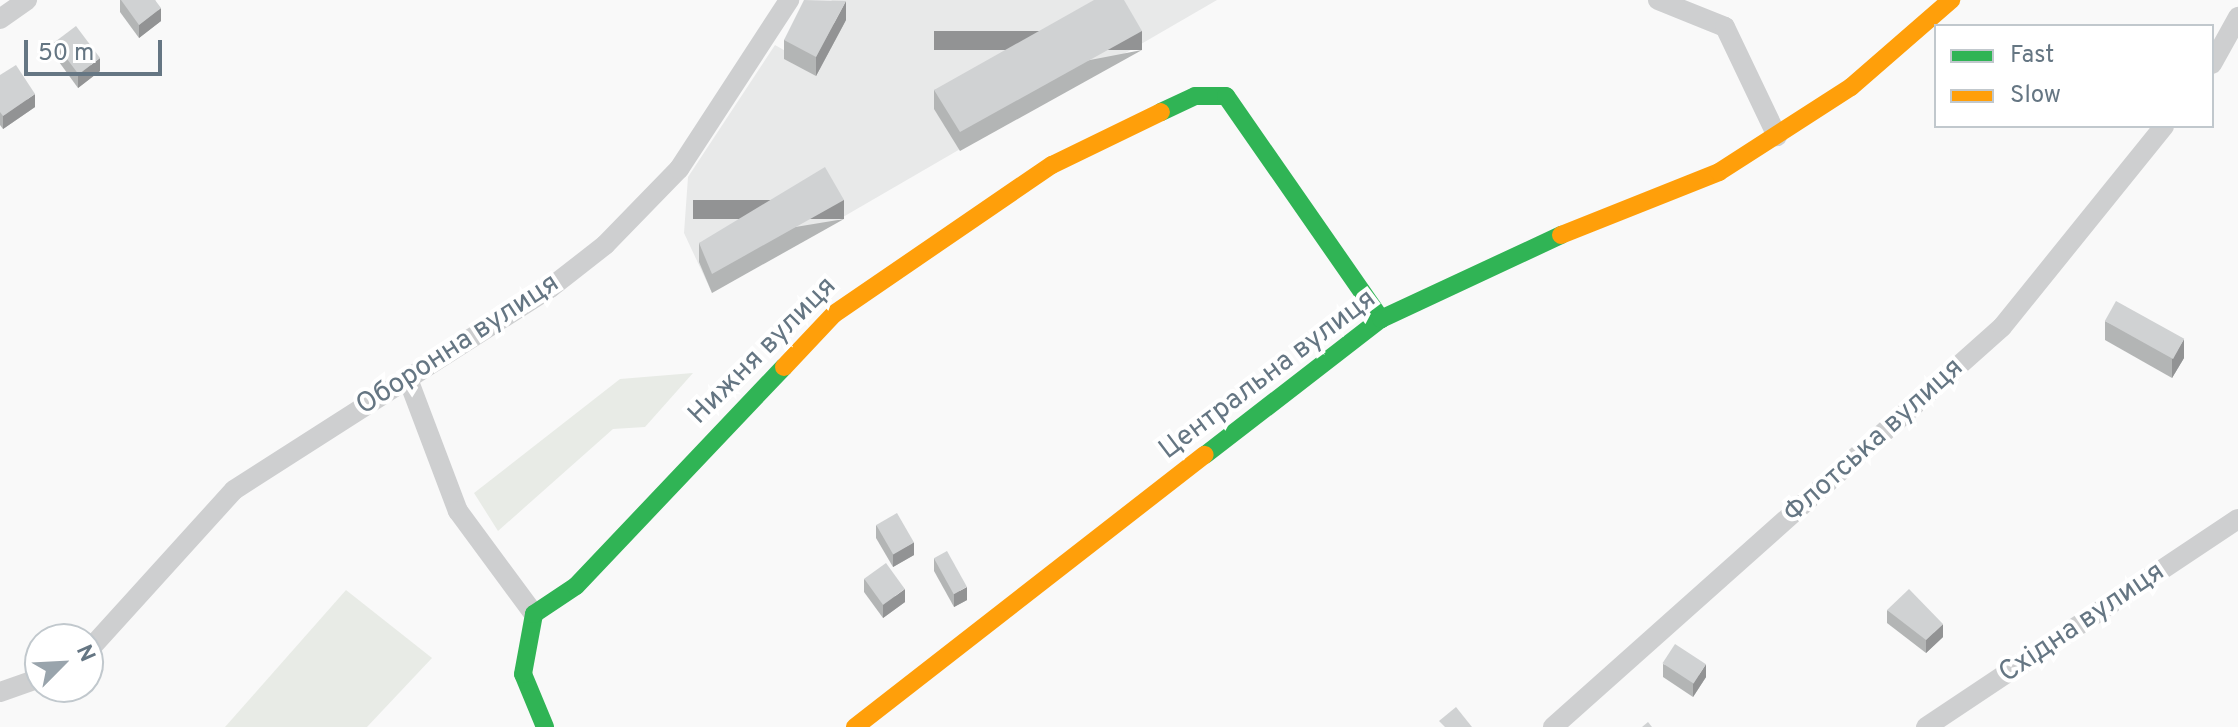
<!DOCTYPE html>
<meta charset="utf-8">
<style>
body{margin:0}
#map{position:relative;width:2238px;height:727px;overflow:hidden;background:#f9f9f9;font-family:Overpass,sans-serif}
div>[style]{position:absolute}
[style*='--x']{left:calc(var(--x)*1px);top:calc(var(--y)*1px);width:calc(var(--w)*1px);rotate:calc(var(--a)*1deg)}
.built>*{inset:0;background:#e8e9e9}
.green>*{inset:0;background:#e8ebe6}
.street>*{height:20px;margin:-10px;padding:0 10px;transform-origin:10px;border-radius:10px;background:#cecfd0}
.fast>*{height:18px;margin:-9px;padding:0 9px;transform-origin:9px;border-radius:9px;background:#30b455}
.slow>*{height:18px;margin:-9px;padding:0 9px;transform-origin:9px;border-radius:9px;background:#ff9f0a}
.wall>*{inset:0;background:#b3b5b5}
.shaded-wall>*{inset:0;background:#929394;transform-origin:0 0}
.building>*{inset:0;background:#d0d2d3;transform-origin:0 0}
span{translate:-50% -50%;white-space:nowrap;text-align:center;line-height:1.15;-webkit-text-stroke:8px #fff;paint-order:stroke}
.street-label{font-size:28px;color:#657683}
.legend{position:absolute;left:1934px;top:24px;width:280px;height:104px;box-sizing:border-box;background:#fff;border:2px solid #c1c8cd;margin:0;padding:10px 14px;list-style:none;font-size:24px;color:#657683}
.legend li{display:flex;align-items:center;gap:16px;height:40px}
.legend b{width:40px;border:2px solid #c1c8cd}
.north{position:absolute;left:24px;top:623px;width:80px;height:80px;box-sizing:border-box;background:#fff;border:2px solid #c1c8cd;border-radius:50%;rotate:66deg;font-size:22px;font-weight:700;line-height:32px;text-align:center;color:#657683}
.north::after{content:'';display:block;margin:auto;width:28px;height:36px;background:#99a4ac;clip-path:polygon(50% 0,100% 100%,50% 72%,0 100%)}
.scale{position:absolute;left:24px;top:40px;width:138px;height:36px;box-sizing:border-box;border:4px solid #657683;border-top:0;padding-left:10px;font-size:24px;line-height:28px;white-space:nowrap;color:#657683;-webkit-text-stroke:6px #fff;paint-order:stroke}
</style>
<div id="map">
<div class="built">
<div style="clip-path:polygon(832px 0,1217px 0,712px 293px,684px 233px,688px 177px,775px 45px,789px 53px)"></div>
</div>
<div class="green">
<div style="clip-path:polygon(693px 373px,645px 427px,613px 429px,498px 531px,474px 493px,620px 379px)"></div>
<div style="clip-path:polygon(346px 590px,432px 658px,367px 727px,225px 727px)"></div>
</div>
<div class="street">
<div style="--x:1658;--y:0;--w:72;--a:21.9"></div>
<div style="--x:1725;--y:27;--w:121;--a:64.5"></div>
<div style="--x:0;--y:19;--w:33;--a:-35"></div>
<div style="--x:2212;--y:64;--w:54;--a:-61"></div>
<div style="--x:408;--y:379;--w:141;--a:69.3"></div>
<div style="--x:458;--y:511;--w:128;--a:53.6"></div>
<div style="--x:88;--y:651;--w:217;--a:-47.8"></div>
<div style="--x:234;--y:490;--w:375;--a:-32.6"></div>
<div style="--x:550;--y:288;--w:70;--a:-38"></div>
<div style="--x:605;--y:245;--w:106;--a:-45.8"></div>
<div style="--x:679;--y:169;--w:202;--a:-56.9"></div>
<div style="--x:0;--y:692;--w:42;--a:-19.3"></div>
<div style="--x:1553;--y:727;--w:601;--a:-41.7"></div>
<div style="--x:2002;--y:327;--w:258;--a:-51.1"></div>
<div style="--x:1926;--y:727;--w:375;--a:-33.7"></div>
</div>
<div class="fast">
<div style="--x:1161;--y:112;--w:38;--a:-25"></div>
<div style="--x:1195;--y:96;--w:31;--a:0"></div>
<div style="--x:1226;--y:96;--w:272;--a:55.2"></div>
<div style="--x:1205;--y:455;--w:222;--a:-37.7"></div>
<div style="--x:1381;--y:319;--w:199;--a:-25"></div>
<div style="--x:545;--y:727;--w:57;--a:-112.5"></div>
<div style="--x:523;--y:674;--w:61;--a:-79.6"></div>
<div style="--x:534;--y:614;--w:50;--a:-33.7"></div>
<div style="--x:576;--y:586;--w:302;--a:-46.5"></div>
</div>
<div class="slow">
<div style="--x:1561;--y:235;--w:170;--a:-21.7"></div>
<div style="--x:1719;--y:172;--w:157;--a:-32.8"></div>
<div style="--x:1851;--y:87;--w:133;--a:-41"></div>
<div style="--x:784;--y:367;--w:73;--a:-46.7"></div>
<div style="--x:834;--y:314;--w:264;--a:-34.4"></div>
<div style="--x:1052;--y:165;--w:121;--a:-25.9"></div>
<div style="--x:855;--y:727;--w:443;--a:-37.9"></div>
</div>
<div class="wall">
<div style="clip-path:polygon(120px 0,155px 0,161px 21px,139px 38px,120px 12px)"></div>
<div style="clip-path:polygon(846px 20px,816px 76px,784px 59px,784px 40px)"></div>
<div style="clip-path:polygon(54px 42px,100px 71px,78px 88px,54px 55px)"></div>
<div style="clip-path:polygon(1142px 50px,960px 151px,934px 109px,934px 90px)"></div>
<div style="clip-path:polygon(0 75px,35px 107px,3px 129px,0 125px)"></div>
<div style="clip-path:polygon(844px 219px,712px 293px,699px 262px,699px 243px)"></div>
<div style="clip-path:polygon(2105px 321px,2184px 358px,2172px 378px,2105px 340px)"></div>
<div style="clip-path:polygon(876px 525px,914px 555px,893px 567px,876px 538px)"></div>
<div style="clip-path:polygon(934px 558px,967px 600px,954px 607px,934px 571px)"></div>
<div style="clip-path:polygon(864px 579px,905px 602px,883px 618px,864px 592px)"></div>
<div style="clip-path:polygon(1887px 610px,1943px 637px,1926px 653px,1887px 623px)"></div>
<div style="clip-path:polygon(1663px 664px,1706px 677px,1693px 697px,1663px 677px)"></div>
</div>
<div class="shaded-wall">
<div style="clip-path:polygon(846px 1px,846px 20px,816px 76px,816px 57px)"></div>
<div style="clip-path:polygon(161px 8px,161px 21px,139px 38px,139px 25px)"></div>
<div style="left:1142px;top:31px;width:19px;height:208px;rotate:90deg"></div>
<div style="clip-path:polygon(100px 58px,100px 71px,78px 88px,78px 75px)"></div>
<div style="clip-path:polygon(35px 94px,35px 107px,3px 129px,3px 116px)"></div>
<div style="left:844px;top:200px;width:19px;height:151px;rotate:90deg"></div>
<div style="clip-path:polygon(2184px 339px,2184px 358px,2172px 378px,2172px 359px)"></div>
<div style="clip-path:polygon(914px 542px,914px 555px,893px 567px,893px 554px)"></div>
<div style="clip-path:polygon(967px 587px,967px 600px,954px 607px,954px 594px)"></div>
<div style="clip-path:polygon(905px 589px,905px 602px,883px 618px,883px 605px)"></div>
<div style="clip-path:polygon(1943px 624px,1943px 637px,1926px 653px,1926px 640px)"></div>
<div style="clip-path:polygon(1706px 664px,1706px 677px,1693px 697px,1693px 684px)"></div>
</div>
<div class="building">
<div style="clip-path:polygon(121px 0,155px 0,161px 8px,139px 25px)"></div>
<div style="clip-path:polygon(804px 0,846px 1px,816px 57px,784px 40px)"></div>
<div style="clip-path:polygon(1094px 0,1124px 0,1142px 31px,960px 132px,934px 90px)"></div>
<div style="left:76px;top:26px;width:40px;height:27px;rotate:53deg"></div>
<div style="clip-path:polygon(16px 65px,35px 94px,3px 116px,0 112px,0 75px)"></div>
<div style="clip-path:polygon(825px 167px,844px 200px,712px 274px,699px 243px)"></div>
<div style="left:2116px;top:301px;width:78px;height:23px;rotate:29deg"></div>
<div style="left:897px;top:513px;width:34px;height:24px;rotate:60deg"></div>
<div style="left:947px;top:551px;width:41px;height:15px;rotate:61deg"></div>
<div style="left:886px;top:563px;width:32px;height:27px;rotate:54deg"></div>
<div style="clip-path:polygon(1909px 589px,1943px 624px,1926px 640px,1887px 610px)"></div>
<div style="left:1675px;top:644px;width:37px;height:23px;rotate:33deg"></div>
<div style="clip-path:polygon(1456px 707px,1472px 727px,1445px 727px,1439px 721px)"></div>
<div style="clip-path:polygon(1648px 722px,1652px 727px,1642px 727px)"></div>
</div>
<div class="street-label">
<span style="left:458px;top:345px;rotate:-33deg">Оборонна вулиця</span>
<span style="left:763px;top:351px;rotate:-45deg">Нижня вулиця</span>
<span style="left:1268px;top:375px;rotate:-37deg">Центральна вулиця</span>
<span style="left:1874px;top:441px;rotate:-42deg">Флотська вулиця</span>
<span style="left:2082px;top:623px;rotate:-34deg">Східна вулиця</span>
</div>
<ul class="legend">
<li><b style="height:10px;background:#30b455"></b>Fast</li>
<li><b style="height:10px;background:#ff9f0a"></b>Slow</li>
</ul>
<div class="north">N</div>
<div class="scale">50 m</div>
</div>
